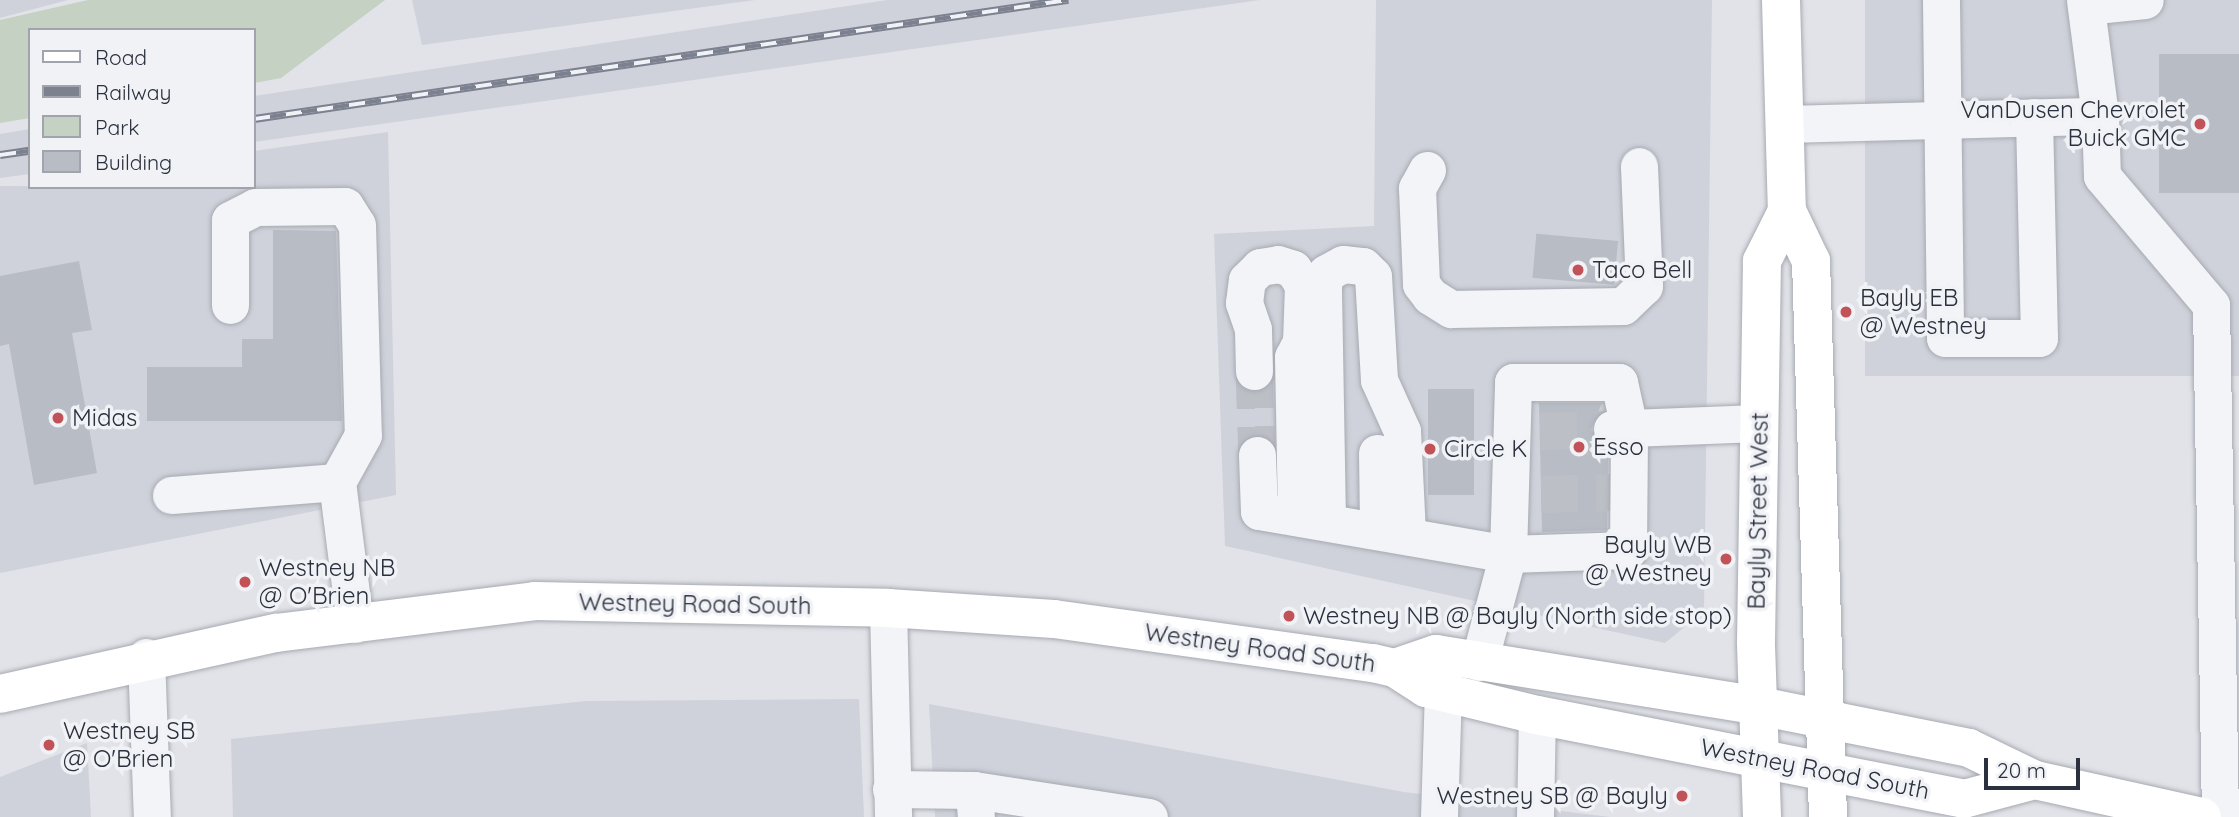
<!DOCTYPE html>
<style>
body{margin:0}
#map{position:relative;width:2239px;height:817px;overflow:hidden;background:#e1e3e8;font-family:Quicksand,sans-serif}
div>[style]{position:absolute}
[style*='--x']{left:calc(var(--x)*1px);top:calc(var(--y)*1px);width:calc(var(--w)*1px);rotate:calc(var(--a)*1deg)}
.built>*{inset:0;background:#cfd2da;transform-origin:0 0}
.green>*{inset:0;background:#c5d1c3}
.building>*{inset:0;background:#b8bcc4;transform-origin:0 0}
.minor-tunnel>*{height:37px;margin-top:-18.5px;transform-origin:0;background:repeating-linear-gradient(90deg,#bdbfc6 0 37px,transparent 0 55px)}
.roads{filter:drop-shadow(0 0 2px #a7aab2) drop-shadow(0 0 2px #a7aab2)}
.minor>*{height:37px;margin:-18.5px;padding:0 18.5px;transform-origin:18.5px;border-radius:18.5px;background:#f3f4f7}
.major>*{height:38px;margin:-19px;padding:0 19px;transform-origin:19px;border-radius:19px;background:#fff}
.rail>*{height:8px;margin-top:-4px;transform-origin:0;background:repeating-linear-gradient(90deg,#f0f2f6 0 16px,#7c8190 0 32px);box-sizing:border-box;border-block:2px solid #7c8190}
.dots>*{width:19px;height:19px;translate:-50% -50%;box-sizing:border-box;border:4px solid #f0f2f6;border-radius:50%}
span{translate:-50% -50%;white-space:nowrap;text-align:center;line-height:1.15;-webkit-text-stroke:7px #f0f2f6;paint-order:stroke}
.poi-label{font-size:24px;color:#2b303e}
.right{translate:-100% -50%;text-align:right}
.left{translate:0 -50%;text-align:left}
.street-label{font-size:24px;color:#2b303e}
.legend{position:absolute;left:28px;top:28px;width:228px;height:161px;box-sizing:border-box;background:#f0f2f6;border:2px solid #a1a4ac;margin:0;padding:9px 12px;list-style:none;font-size:21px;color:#2b303e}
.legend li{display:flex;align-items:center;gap:14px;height:35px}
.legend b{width:35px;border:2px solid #a1a4ac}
.scale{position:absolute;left:1984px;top:758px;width:96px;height:32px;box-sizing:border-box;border:4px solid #2b303e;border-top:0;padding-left:9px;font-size:21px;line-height:24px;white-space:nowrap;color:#2b303e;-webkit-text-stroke:5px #f0f2f6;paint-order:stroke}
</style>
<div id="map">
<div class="built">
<div style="clip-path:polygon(0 0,68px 0,0 18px)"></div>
<div style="clip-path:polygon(412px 0,755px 0,422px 45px)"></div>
<div style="clip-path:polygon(887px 0,1260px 0,254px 142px,254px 96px)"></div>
<div style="clip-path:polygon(1376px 0,1712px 0,1704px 611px,1665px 643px,1225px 546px,1214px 234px,1374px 226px)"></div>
<div style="left:1865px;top:0;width:374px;height:376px"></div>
<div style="clip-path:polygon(30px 129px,30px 174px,0 178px,0 134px)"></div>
<div style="clip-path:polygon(388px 132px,396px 495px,0 573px,0 186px,254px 187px,254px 151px)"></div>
<div style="clip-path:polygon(859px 699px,864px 817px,233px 817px,231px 739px,586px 701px)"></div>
<div style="clip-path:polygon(929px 704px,1404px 792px,1610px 817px,935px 817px)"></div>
<div style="clip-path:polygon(87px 743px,91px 817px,0 817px,0 777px)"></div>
</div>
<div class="green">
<div style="clip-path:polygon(88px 0,385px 0,281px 78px,254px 83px,254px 30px,30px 30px,30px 118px,0 123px,0 20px)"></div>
</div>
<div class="building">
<div style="left:2239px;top:54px;width:139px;height:80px;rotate:90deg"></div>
<div style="clip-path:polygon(273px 230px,336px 231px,342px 421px,147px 421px,147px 367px,242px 367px,242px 339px,273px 339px)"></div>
<div style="left:1618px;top:241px;width:44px;height:82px;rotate:95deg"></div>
<div style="clip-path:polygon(79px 261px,92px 330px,72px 333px,97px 473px,34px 485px,9px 344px,0 346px,0 276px)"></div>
<div style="left:1428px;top:389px;width:46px;height:106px"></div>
<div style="clip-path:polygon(1539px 403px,1602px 403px,1591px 430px,1608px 449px,1607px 530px,1542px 532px)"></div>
</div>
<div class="minor-tunnel">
<div style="--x:1254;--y:371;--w:84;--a:88"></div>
<div style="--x:1540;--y:431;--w:72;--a:-1.6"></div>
<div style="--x:1541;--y:494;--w:72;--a:-1.6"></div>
</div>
<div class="roads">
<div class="minor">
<div style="--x:1941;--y:0;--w:338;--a:89.3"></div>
<div style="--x:1945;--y:338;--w:94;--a:0"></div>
<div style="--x:2039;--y:338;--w:221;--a:-91.3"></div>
<div style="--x:2085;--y:0;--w:117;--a:82.6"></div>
<div style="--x:2086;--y:6;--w:59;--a:-5.8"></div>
<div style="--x:1785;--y:124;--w:315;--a:-1.5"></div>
<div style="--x:2100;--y:116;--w:60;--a:88.1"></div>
<div style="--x:2102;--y:176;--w:169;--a:49.8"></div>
<div style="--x:2211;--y:305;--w:512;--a:88.99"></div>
<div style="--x:1427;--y:170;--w:21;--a:119"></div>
<div style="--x:1417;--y:188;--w:96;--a:87.6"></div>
<div style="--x:1421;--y:284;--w:15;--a:53"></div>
<div style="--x:1430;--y:296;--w:25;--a:32"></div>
<div style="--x:1451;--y:309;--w:172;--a:-1"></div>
<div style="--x:1623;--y:306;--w:29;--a:-44"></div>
<div style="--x:1644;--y:286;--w:120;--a:-92.4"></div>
<div style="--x:230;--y:305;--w:85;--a:-90"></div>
<div style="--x:230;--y:220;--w:28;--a:-27"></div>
<div style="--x:255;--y:207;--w:90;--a:-0.6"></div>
<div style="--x:345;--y:206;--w:22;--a:58"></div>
<div style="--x:357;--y:225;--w:210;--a:88.4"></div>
<div style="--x:363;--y:435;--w:54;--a:119"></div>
<div style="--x:1254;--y:371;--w:42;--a:-91.4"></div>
<div style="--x:1253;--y:329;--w:28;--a:-109"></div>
<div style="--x:1244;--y:303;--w:23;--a:-83"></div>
<div style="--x:1247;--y:280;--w:18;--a:-45"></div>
<div style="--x:1260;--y:267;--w:18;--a:-9"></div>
<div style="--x:1278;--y:264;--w:16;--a:18"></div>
<div style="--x:1293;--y:269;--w:19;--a:58"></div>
<div style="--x:1303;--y:285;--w:57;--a:92"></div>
<div style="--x:1301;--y:342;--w:17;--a:118"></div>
<div style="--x:1293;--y:357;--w:158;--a:88.9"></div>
<div style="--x:1377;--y:453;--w:76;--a:89.2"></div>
<div style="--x:1257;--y:455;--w:56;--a:88"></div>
<div style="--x:1259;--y:511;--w:253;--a:9.8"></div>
<div style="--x:1508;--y:554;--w:120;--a:-1.9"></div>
<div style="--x:1628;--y:550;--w:122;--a:-89.5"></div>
<div style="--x:1629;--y:428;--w:130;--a:-2.2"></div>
<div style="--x:171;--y:495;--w:167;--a:-4.5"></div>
<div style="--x:337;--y:482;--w:143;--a:82.8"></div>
<div style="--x:1327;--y:520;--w:235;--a:-91"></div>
<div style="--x:1323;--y:285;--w:12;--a:-76"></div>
<div style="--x:1326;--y:273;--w:19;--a:-28"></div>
<div style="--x:1343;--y:264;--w:20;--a:6"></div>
<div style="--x:1363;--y:266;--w:14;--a:45"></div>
<div style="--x:1373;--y:276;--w:104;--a:86.7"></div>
<div style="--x:1379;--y:380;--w:56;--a:65.7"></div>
<div style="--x:1402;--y:431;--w:104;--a:87.2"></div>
<div style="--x:888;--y:608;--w:209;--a:88.6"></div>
<div style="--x:146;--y:657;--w:160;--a:87.9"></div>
<div style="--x:1479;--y:662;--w:112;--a:-75"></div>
<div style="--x:1508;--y:554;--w:172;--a:-88.3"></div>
<div style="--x:1513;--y:382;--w:106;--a:0"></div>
<div style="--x:1619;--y:382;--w:47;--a:77.7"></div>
<div style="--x:1629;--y:428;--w:17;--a:177"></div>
<div style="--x:891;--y:789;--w:83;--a:0.7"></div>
<div style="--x:974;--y:790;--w:27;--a:86"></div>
<div style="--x:974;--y:790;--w:177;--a:8.8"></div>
<div style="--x:1439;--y:817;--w:124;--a:-88.2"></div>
<div style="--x:1535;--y:817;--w:102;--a:-88.9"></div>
</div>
<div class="major">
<div style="--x:1781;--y:0;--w:211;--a:88.4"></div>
<div style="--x:1787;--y:211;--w:55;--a:64.4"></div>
<div style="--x:1811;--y:261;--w:556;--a:88.25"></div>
<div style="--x:1395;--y:668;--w:43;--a:-18.9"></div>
<div style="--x:1436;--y:654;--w:327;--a:9.1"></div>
<div style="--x:1759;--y:706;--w:214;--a:11.3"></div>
<div style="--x:1969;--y:748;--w:73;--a:25.9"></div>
<div style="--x:2035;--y:780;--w:171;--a:12.5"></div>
<div style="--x:0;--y:694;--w:283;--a:-12.5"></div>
<div style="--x:276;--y:633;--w:261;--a:-7"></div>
<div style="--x:535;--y:601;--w:353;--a:1.1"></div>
<div style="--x:888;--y:608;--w:166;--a:3.8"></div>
<div style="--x:1054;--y:619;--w:322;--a:7.9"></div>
<div style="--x:1373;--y:663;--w:23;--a:13"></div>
<div style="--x:1395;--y:668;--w:37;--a:33"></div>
<div style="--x:1426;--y:688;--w:114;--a:13.7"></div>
<div style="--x:1537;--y:715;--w:435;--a:11.1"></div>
<div style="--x:1964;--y:799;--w:73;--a:-15"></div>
<div style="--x:1762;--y:817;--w:175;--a:-92"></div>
<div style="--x:1756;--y:642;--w:381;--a:-89.1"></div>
<div style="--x:1762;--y:261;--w:56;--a:-63.4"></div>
</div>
</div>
<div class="rail">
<div style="--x:254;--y:119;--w:823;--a:-8.32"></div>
<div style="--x:0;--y:155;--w:30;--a:-8"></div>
</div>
<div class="dots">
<div style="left:2200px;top:124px;background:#c15258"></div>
<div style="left:1578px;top:270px;background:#c15258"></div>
<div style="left:1846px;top:312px;background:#c15258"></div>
<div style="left:58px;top:418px;background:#c15258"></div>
<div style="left:1579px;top:447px;background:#c15258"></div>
<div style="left:1430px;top:449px;background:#c15258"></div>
<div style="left:1726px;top:559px;background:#c15258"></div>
<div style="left:245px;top:582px;background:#c15258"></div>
<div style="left:1289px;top:616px;background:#c15258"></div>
<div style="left:49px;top:745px;background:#c15258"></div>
<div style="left:1682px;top:796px;background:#c15258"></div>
</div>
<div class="poi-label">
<span class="right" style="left:2186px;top:124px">VanDusen Chevrolet<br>Buick GMC</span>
<span class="left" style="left:1592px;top:270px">Taco Bell</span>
<span class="left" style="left:1860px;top:312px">Bayly EB<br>@ Westney</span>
<span class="left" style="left:72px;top:418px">Midas</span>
<span class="left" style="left:1593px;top:447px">Esso</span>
<span class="left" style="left:1444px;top:449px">Circle K</span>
<span class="right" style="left:1712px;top:559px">Bayly WB<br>@ Westney</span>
<span class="left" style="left:259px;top:582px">Westney NB<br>@ O'Brien</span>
<span class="left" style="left:1303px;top:616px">Westney NB @ Bayly (North side stop)</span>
<span class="left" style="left:63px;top:745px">Westney SB<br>@ O'Brien</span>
<span class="right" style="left:1668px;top:796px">Westney SB @ Bayly</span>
</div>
<div class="street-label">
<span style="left:1758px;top:511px;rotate:-89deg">Bayly Street West</span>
<span style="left:695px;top:604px;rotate:1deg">Westney Road South</span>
<span style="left:1260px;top:648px;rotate:8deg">Westney Road South</span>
<span style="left:1815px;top:769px;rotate:11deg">Westney Road South</span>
</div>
<ul class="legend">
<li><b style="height:9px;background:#fff"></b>Road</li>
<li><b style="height:9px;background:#7c8190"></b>Railway</li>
<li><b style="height:19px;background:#c5d1c3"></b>Park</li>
<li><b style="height:19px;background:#b8bcc4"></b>Building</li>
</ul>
<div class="scale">20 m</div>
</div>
